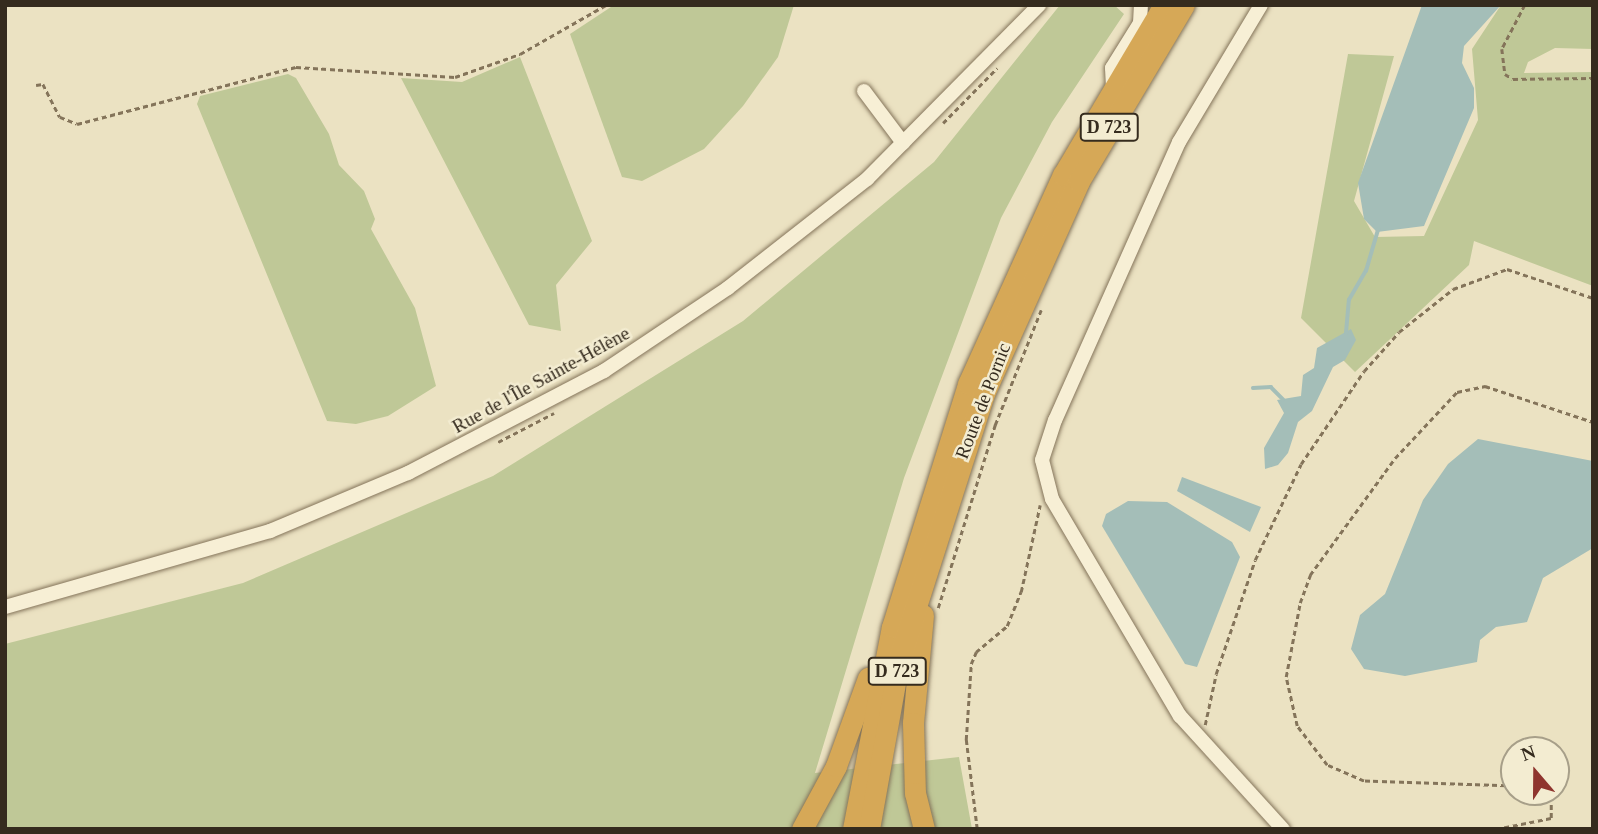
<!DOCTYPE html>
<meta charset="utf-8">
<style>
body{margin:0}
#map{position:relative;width:1598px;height:834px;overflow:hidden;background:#ebe2c2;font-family:"Times New Roman",serif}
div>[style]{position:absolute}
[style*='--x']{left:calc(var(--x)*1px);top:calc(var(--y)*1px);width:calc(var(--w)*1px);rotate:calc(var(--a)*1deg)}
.green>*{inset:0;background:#bfc897}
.water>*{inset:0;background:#a4beb8}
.stream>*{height:3.5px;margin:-1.75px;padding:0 1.75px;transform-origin:1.75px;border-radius:1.75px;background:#a4beb8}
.path>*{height:2.5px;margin-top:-1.25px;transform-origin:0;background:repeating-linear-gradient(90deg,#84745a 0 5px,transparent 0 8.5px)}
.roads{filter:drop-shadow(0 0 2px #84745a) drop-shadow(0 0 2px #84745a)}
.minor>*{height:14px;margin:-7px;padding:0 7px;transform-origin:7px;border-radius:7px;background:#f7efd5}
.highway>*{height:21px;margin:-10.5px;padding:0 10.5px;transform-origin:10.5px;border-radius:10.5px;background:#d6a857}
span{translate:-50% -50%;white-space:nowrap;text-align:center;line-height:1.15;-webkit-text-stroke:5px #f3ecd1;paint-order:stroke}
.shield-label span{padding:2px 5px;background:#f3ecd1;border:2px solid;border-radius:5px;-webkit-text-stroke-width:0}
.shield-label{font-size:18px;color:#352b1e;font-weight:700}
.street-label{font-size:19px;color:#352b1e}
.frame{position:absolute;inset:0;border:7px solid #352b1e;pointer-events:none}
.north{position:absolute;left:1500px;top:736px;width:70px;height:70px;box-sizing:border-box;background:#f3ecd1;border:2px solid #a79f89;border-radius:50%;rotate:340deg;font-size:19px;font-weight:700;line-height:28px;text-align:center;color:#352b1e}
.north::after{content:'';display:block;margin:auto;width:24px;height:32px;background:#8f352e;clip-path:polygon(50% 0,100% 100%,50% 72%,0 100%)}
</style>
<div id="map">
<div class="green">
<div style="clip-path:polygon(614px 5px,794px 5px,778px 57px,743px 106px,704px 149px,642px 181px,622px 177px,570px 34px)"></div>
<div style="clip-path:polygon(1060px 5px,1114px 5px,1124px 14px,1052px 122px,1001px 218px,904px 478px,815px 773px,959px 757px,972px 829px,5px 829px,5px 644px,243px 583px,493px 476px,743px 321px,934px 162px)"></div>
<div style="clip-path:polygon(1501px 5px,1593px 5px,1593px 49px,1555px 48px,1528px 62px,1524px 73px,1593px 72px,1593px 286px,1474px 241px,1469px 265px,1355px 372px,1301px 318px,1348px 54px,1394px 56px,1354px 201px,1375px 237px,1424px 236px,1478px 120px,1472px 49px)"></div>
<div style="clip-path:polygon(520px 57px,592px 241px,556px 285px,561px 331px,529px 325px,401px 78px,462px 82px)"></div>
<div style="clip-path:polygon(288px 74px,296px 78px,329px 134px,339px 165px,364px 191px,375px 219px,371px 229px,415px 308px,436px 386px,388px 416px,356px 424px,327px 421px,197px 104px,200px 96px)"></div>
</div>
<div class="water">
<div style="clip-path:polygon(1422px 5px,1501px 5px,1464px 46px,1462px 63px,1474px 88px,1474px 108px,1424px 226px,1377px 232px,1364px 219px,1358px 183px)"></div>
<div style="clip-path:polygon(1351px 329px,1356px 340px,1345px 360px,1333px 367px,1312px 411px,1298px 422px,1288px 453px,1278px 465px,1265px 469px,1264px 448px,1284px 413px,1277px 400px,1301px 396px,1303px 375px,1314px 368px,1317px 348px)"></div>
<div style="clip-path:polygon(1478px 439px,1593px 461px,1593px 548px,1543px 578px,1527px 622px,1496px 627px,1480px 640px,1477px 662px,1405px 676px,1364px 669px,1351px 649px,1360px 615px,1385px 594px,1423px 500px,1448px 464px)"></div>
<div style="clip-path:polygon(1182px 477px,1261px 507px,1250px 532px,1177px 491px)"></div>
<div style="clip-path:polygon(1128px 501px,1167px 502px,1232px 542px,1240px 557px,1197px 667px,1185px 664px,1102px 526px,1106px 514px)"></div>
</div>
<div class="stream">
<div style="--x:1346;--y:333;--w:33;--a:-85"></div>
<div style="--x:1349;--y:300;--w:34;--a:-60"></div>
<div style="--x:1366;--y:271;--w:43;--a:-73.7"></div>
<div style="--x:1253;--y:388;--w:18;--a:-3"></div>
<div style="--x:1271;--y:387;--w:17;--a:45"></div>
</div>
<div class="path">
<div style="--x:1525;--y:5;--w:50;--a:117.6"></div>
<div style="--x:1502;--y:49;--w:25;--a:83"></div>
<div style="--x:1505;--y:74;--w:9;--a:32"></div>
<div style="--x:1513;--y:79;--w:80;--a:-0.7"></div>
<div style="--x:36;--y:85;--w:7;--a:-8"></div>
<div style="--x:43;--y:84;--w:37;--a:63"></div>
<div style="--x:60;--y:117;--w:18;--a:22"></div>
<div style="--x:77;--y:124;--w:226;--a:-14.6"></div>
<div style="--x:296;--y:67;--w:159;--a:3.6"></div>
<div style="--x:455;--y:77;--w:69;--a:-19.5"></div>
<div style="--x:520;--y:54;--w:99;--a:-29.7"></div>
<div style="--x:943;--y:123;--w:77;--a:-45.5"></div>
<div style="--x:498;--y:442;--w:63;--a:-27.4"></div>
<div style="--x:938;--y:608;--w:192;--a:-72.7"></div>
<div style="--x:995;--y:425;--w:124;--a:-68.2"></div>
<div style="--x:1205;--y:725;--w:52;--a:-77.8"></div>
<div style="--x:1216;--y:674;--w:120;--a:-71.1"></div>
<div style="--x:1255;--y:560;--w:106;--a:-64.4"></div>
<div style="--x:1301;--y:464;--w:112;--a:-55.9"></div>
<div style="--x:1364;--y:371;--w:52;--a:-48.1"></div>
<div style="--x:1399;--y:332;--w:69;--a:-38.5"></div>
<div style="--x:1453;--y:289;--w:58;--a:-20.3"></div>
<div style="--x:1507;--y:269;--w:91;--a:18.6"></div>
<div style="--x:1514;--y:786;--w:150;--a:-178.1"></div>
<div style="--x:1364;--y:781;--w:40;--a:-156.6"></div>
<div style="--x:1327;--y:765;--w:49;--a:-127.6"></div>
<div style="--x:1297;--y:726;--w:50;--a:-102.7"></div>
<div style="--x:1286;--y:677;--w:75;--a:-79.3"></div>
<div style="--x:1300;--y:603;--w:30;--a:-70"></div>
<div style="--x:1310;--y:575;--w:145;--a:-54"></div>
<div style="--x:1395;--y:458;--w:91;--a:-46.8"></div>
<div style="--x:1457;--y:392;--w:29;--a:-12"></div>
<div style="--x:1485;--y:386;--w:114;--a:18.4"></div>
<div style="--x:977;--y:829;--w:90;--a:-97"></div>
<div style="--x:966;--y:740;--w:76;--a:-86.2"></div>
<div style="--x:971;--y:664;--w:13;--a:-67"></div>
<div style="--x:976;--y:652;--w:40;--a:-40"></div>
<div style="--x:1007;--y:626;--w:37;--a:-68"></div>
<div style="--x:1021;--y:592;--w:89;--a:-77.7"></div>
<div style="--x:1496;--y:829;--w:56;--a:-11.3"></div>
<div style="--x:1551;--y:818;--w:22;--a:-90"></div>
<div style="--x:1551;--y:796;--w:11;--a:-158"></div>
</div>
<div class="roads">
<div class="minor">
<div style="--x:1261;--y:5;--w:160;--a:120.9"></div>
<div style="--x:1179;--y:142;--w:304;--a:114"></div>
<div style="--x:1055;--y:420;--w:42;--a:108"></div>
<div style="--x:1042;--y:460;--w:40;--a:75.6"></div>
<div style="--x:1052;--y:499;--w:252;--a:59.5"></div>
<div style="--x:1180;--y:716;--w:153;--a:47.7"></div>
<div style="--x:1113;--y:87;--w:19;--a:-93"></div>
<div style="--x:1112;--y:68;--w:53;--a:-58.1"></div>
<div style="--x:1140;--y:23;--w:18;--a:-87"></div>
<div style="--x:864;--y:91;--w:65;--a:53.1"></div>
<div style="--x:5;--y:607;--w:276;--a:-16"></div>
<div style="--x:270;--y:531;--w:150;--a:-22.8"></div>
<div style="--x:408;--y:473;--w:221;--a:-27.5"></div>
<div style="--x:604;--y:371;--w:149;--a:-33.8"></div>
<div style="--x:728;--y:288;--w:177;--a:-38.1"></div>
<div style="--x:867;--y:179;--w:245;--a:-45.3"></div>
</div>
<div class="highway">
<div style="--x:923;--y:615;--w:108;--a:95.3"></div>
<div style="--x:913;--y:723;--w:70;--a:88.4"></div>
<div style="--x:915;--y:793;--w:37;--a:76"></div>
<div style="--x:802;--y:829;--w:72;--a:-61.6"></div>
<div style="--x:836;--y:766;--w:94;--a:-70"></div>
<div style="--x:853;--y:829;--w:206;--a:-79.1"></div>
<div style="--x:892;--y:627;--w:255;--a:-72.6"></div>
<div style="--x:968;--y:384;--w:230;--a:-65.6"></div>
<div style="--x:1063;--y:175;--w:198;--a:-59.3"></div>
<div style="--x:869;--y:829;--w:172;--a:-79.9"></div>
<div style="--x:899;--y:660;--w:277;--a:-72.3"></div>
<div style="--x:983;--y:396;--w:235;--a:-65.9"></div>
<div style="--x:1079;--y:181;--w:205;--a:-59.2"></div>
</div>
</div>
<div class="shield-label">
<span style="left:1109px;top:127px">D 723</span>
<span style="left:897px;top:671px">D 723</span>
</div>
<div class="street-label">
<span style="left:541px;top:380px;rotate:-29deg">Rue de l'Île Sainte-Hélène</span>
<span style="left:983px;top:401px;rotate:-69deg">Route de Pornic</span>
</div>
<div class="frame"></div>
<div class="north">N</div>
</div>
